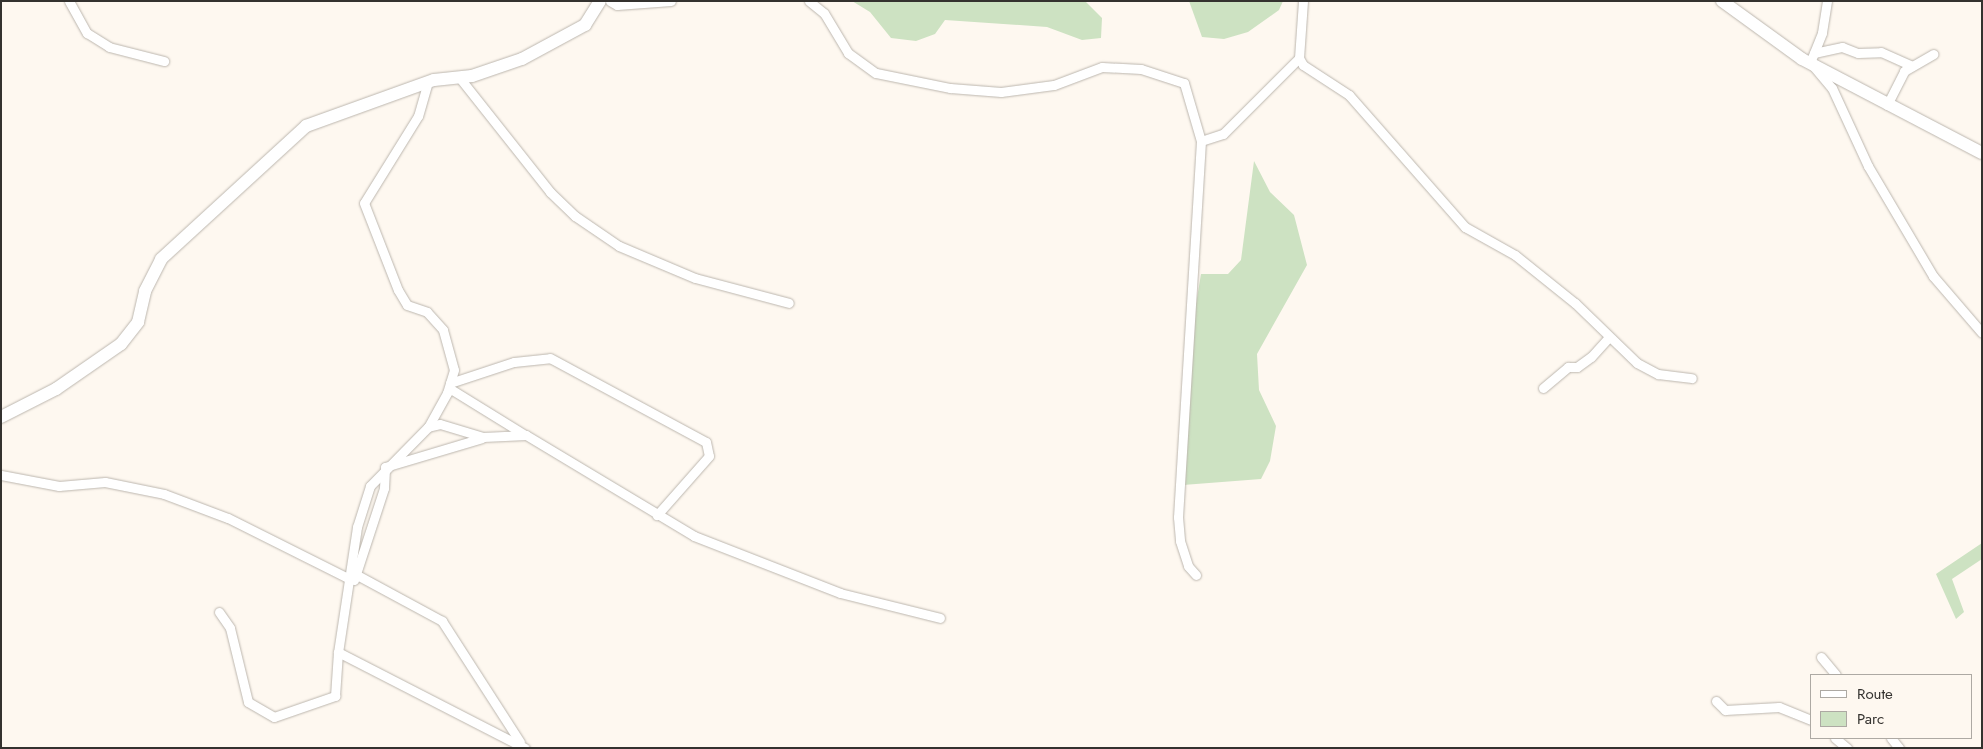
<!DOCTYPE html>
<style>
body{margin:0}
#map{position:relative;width:1983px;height:749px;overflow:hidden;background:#fef8f0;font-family:Jost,sans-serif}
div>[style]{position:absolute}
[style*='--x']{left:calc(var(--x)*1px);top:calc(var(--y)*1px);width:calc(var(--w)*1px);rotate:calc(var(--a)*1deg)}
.green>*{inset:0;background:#cde2c2}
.roads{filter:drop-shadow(0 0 1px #bcb6ae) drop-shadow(0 0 1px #bcb6ae)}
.street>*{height:9px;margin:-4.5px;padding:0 4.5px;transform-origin:4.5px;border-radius:4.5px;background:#fff}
.secondary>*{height:12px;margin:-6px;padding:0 6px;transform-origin:6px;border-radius:6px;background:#fff}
span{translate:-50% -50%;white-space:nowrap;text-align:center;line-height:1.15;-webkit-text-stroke:4.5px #fef8f0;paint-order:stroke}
.frame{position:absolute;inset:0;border:2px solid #34322f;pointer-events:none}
.legend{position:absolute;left:1810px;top:674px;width:162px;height:65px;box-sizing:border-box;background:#fef8f0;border:1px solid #ada9a3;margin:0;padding:6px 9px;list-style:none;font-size:15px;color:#34322f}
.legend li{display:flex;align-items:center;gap:10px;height:25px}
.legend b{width:25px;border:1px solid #ada9a3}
</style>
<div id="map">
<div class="green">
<div style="clip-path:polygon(852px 1px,1085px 1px,1102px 18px,1101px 38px,1082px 40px,1047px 27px,945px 20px,935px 34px,916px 41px,891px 38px,870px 12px)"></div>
<div style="clip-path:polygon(1189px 1px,1283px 1px,1279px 10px,1248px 32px,1224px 39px,1202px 37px)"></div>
<div style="clip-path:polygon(1254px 161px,1270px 192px,1294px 215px,1307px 265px,1257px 354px,1259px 390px,1276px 426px,1270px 461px,1261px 479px,1183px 485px,1190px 340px,1201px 274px,1228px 274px,1241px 260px)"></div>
<div style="clip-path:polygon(1982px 543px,1982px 559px,1952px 579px,1964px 612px,1956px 619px,1936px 574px)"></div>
</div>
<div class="roads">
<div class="street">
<div style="--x:69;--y:1;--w:37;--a:61"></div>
<div style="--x:87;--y:33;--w:26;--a:32"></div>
<div style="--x:109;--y:47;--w:57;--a:14.3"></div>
<div style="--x:610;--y:1;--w:8;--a:30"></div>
<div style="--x:617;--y:5;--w:54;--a:-4.2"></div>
<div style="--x:809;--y:1;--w:19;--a:39"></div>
<div style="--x:824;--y:13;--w:47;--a:59"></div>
<div style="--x:848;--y:53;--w:34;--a:36"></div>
<div style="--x:876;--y:73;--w:76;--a:11.5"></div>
<div style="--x:950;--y:88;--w:51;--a:4.5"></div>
<div style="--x:1001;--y:92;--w:53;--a:-7.5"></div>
<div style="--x:1054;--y:85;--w:51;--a:-20.6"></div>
<div style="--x:1102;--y:67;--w:39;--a:3"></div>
<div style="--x:1141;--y:69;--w:45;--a:18"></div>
<div style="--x:1184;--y:83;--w:60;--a:73.7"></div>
<div style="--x:1201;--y:141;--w:377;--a:93.5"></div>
<div style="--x:1178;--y:517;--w:24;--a:85"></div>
<div style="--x:1180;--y:541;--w:26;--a:72"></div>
<div style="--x:1188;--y:566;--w:12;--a:48"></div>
<div style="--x:1303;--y:1;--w:57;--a:94"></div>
<div style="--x:1299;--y:58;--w:8;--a:60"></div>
<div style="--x:1303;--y:65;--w:55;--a:33.1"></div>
<div style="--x:1349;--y:95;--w:176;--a:48.7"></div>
<div style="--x:1465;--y:227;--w:57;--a:29.2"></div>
<div style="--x:1515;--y:255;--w:77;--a:38.7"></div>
<div style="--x:1575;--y:303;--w:86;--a:44.1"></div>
<div style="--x:1637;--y:363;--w:24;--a:28"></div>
<div style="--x:1658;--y:374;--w:34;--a:7"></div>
<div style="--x:1827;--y:1;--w:32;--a:99"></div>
<div style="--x:1822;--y:33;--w:31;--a:112"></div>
<div style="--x:1810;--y:62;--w:34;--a:50"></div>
<div style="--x:1832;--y:88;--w:86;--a:65.2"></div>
<div style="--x:1868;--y:166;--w:128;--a:59.4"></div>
<div style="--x:1933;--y:276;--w:75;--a:49.3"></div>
<div style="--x:1814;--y:53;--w:29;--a:-12"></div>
<div style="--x:1842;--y:47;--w:17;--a:21"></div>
<div style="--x:1858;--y:53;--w:23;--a:-2"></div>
<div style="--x:1881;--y:52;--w:34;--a:24"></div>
<div style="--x:459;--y:77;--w:147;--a:51.6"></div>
<div style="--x:550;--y:192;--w:35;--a:44"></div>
<div style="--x:575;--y:216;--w:53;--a:34.3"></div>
<div style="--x:619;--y:246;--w:82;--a:22.8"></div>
<div style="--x:695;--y:278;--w:97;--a:14.9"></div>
<div style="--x:427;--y:85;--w:32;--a:106"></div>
<div style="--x:418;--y:116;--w:102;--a:121.8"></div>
<div style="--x:364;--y:203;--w:93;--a:68.7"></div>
<div style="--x:398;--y:290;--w:17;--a:59"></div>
<div style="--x:407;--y:305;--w:21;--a:19"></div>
<div style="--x:427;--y:312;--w:24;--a:48"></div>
<div style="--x:443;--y:330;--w:41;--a:74.6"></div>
<div style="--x:454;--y:370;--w:24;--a:107"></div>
<div style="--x:447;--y:393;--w:39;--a:119"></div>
<div style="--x:428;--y:427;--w:83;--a:134.5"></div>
<div style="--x:370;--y:486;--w:43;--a:107.6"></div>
<div style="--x:357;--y:527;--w:126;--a:98.6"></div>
<div style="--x:338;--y:652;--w:210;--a:27.2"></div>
<div style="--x:1887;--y:105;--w:38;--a:-63"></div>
<div style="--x:1904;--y:71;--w:34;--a:-30"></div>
<div style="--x:1201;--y:141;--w:23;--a:-18"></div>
<div style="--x:1223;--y:134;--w:107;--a:-45"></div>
<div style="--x:450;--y:383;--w:67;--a:-18.2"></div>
<div style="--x:514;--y:362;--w:36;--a:-6"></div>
<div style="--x:550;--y:358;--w:177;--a:28.3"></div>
<div style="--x:706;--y:442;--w:14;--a:78"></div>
<div style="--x:709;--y:456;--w:79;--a:131.4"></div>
<div style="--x:449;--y:388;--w:89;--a:31.7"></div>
<div style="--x:1543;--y:388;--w:33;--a:-40"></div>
<div style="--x:1568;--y:367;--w:9;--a:0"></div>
<div style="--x:1577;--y:367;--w:17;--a:-36"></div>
<div style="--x:1591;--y:357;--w:24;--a:-48"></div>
<div style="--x:428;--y:427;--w:12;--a:-14"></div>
<div style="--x:440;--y:424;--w:45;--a:16.8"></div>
<div style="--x:483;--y:437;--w:43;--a:-2.7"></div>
<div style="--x:526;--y:435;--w:196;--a:31"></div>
<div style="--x:694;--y:536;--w:157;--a:21.3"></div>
<div style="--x:840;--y:593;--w:103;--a:14"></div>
<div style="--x:1;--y:475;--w:59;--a:10.7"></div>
<div style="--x:59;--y:486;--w:46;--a:-5"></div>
<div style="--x:105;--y:482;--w:60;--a:11.5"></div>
<div style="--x:164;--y:494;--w:68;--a:20.6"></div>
<div style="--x:228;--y:518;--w:134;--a:26.6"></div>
<div style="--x:357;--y:575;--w:97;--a:28.4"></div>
<div style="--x:442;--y:621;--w:144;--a:57.2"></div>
<div style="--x:354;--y:580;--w:97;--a:-71.9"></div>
<div style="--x:384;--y:488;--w:21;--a:-87"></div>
<div style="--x:385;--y:467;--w:101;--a:-16.6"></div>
<div style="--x:219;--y:612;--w:19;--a:55"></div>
<div style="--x:230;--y:628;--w:76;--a:76.3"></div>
<div style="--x:248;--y:702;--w:30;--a:30"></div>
<div style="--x:274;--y:717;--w:65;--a:-19"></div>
<div style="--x:335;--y:696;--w:44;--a:-86.1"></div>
<div style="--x:1821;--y:657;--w:23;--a:50"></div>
<div style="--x:1716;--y:701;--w:13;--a:45"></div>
<div style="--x:1725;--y:710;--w:54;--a:-3.2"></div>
<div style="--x:1779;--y:707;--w:35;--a:22"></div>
<div style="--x:1835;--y:738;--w:16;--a:40"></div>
<div style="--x:1891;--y:738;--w:13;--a:51"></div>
</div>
<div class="secondary">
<div style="--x:1722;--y:1;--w:99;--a:35.9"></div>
<div style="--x:1802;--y:59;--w:203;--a:27.6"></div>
<div style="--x:1;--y:417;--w:62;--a:-27"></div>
<div style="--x:56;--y:389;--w:79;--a:-34.7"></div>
<div style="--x:121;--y:344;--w:28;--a:-52"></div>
<div style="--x:138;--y:322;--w:32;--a:-77"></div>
<div style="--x:145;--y:291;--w:36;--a:-63"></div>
<div style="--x:161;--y:259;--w:197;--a:-42.5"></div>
<div style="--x:306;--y:126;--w:136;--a:-19.8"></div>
<div style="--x:434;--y:80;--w:38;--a:-6"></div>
<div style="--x:472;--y:76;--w:53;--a:-18.8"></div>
<div style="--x:522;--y:59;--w:72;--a:-28.4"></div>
<div style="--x:585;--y:25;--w:28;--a:-58"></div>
</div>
</div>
<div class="frame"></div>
<ul class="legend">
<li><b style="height:6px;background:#fff"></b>Route</li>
<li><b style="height:14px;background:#cde2c2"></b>Parc</li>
</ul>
</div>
